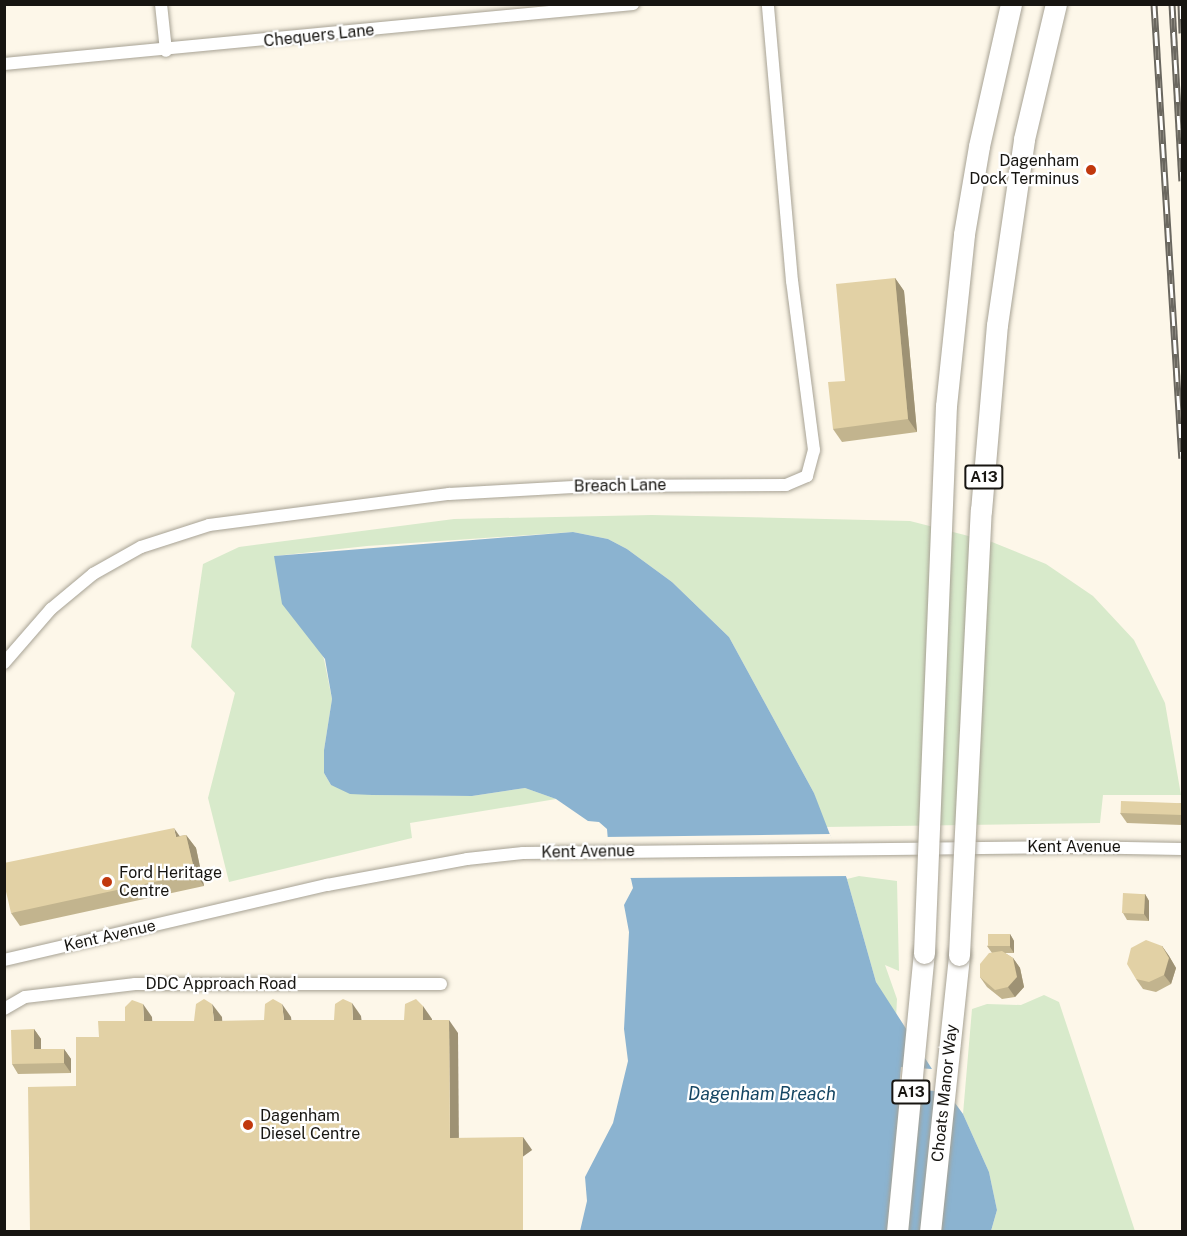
<!DOCTYPE html>
<style>
body{margin:0}
#map{position:relative;width:1187px;height:1236px;overflow:hidden;background:#fdf7e9;font-family:"Public Sans",sans-serif}
div>[style]{position:absolute}
[style*='--x']{left:calc(var(--x)*1px);top:calc(var(--y)*1px);width:calc(var(--w)*1px);rotate:calc(var(--a)*1deg)}
.green>*{inset:0;background:#d8eacb}
.water>*{inset:0;background:#8bb3d0}
.pier>*{inset:0;background:#fdf7e9}
.roads{filter:drop-shadow(0 0 2px #a7a294) drop-shadow(0 0 2px #a7a294)}
.street>*{height:12px;margin:-6px;padding:0 6px;transform-origin:6px;border-radius:6px;background:#fff}
.highway>*{height:21px;margin:-10.5px;padding:0 10.5px;transform-origin:10.5px;border-radius:10.5px;background:#fff}
.rail>*{height:7px;margin-top:-3.5px;transform-origin:0;background:repeating-linear-gradient(90deg,#fff 0 14px,#6a675f 0 28px);box-sizing:border-box;border-block:2px solid #6a675f}
.bridges{filter:drop-shadow(0 0 2px #a7a294) drop-shadow(0 0 2px #a7a294)}
.highway-bridge>*{height:21px;margin:-10.5px;padding:0 10.5px;transform-origin:10.5px;border-radius:10.5px;background:#fff}
.wall>*{inset:0;background:#c2b48e}
.shaded-wall>*{inset:0;background:#9e9274;transform-origin:0 0}
.building>*{inset:0;background:#e2d1a5;transform-origin:0 0}
.dots>*{width:16px;height:16px;translate:-50% -50%;box-sizing:border-box;border:3px solid #fff;border-radius:50%}
span{translate:-50% -50%;white-space:nowrap;text-align:center;line-height:1.15;-webkit-text-stroke:4.5px #fff;paint-order:stroke}
.shield-label span{padding:2px 4px;background:#fff;border:2px solid;border-radius:4px;-webkit-text-stroke-width:0}
.shield-label{font-size:15px;color:#171511;font-weight:700}
.street-label{font-size:16px;color:#171511}
.poi-label{font-size:16px;color:#171511}
.right{translate:-100% -50%;text-align:right}
.left{translate:0 -50%;text-align:left}
.water-label{font-size:18px;color:#154663;font-style:italic}
.frame{position:absolute;inset:0;border:6px solid #171511;pointer-events:none}
</style>
<div id="map">
<div class="green">
<div style="clip-path:polygon(652px 515px,910px 521px,992px 542px,1046px 564px,1093px 596px,1134px 640px,1165px 703px,1181px 795px,1103px 795px,1100px 823px,824px 827px,814px 793px,729px 637px,672px 582px,627px 549px,608px 539px,573px 532px,367px 546px,275px 556px,324px 659px,332px 699px,324px 750px,324px 773px,331px 785px,372px 795px,472px 796px,525px 788px,556px 799px,410px 823px,412px 838px,229px 882px,208px 798px,235px 693px,191px 647px,203px 564px,239px 547px,454px 519px)"></div>
<div style="clip-path:polygon(859px 876px,897px 881px,899px 971px,885px 965px,897px 999px,896px 1018px,876px 982px,847px 879px)"></div>
<div style="clip-path:polygon(1044px 995px,1059px 1002px,1135px 1231px,991px 1231px,997px 1210px,989px 1172px,963px 1114px,972px 1009px,987px 1004px,1021px 1005px)"></div>
</div>
<div class="water">
<div style="clip-path:polygon(573px 532px,608px 539px,627px 549px,672px 582px,729px 637px,814px 793px,847px 879px,876px 982px,932px 1069px,901px 1067px,899px 1088px,947px 1092px,963px 1114px,989px 1172px,997px 1210px,991px 1231px,580px 1231px,587px 1201px,585px 1177px,613px 1123px,628px 1061px,624px 1029px,629px 932px,624px 905px,633px 888px,631px 879px,608px 841px,607px 829px,599px 822px,588px 821px,556px 799px,525px 788px,472px 796px,372px 795px,350px 794px,331px 785px,324px 773px,324px 750px,332px 699px,325px 659px,282px 604px,274px 556px)"></div>
</div>
<div class="pier">
<div style="clip-path:polygon(830px 834px,849px 876px,627px 878px,604px 837px)"></div>
</div>
<div class="roads">
<div class="street">
<div style="--x:161;--y:4;--w:47;--a:83.9"></div>
<div style="--x:4;--y:64;--w:632;--a:-5.45"></div>
<div style="--x:4;--y:663;--w:72;--a:-49"></div>
<div style="--x:51;--y:609;--w:55;--a:-39.8"></div>
<div style="--x:93;--y:574;--w:55;--a:-29.4"></div>
<div style="--x:141;--y:547;--w:71;--a:-17.9"></div>
<div style="--x:209;--y:525;--w:242;--a:-7.4"></div>
<div style="--x:449;--y:494;--w:142;--a:-3.2"></div>
<div style="--x:591;--y:486;--w:195;--a:-0.3"></div>
<div style="--x:786;--y:485;--w:23;--a:-23"></div>
<div style="--x:807;--y:476;--w:27;--a:-75"></div>
<div style="--x:814;--y:450;--w:170;--a:-97.4"></div>
<div style="--x:792;--y:281;--w:278;--a:-95"></div>
<div style="--x:4;--y:960;--w:332;--a:-13.1"></div>
<div style="--x:327;--y:885;--w:142;--a:-10.5"></div>
<div style="--x:467;--y:859;--w:56;--a:-6.1"></div>
<div style="--x:523;--y:853;--w:547;--a:-0.63"></div>
<div style="--x:1070;--y:847;--w:112;--a:1"></div>
<div style="--x:4;--y:1009;--w:24;--a:-30"></div>
<div style="--x:25;--y:997;--w:111;--a:-6.7"></div>
<div style="--x:135;--y:984;--w:306;--a:0"></div>
</div>
<div class="highway">
<div style="--x:897;--y:1232;--w:280;--a:-84.5"></div>
<div style="--x:930;--y:1232;--w:279;--a:-84"></div>
</div>
</div>
<div class="rail">
<div style="--x:1154;--y:4;--w:455;--a:86.5"></div>
<div style="--x:1172;--y:4;--w:177;--a:86.8"></div>
<div style="--x:1181;--y:4;--w:29;--a:88"></div>
</div>
<div class="bridges">
<div class="highway-bridge">
<div style="--x:924;--y:953;--w:547;--a:-87.7"></div>
<div style="--x:946;--y:406;--w:173;--a:-84"></div>
<div style="--x:964;--y:234;--w:89;--a:-80.3"></div>
<div style="--x:979;--y:146;--w:146;--a:-77.3"></div>
<div style="--x:959;--y:955;--w:445;--a:-87.2"></div>
<div style="--x:981;--y:511;--w:187;--a:-85.1"></div>
<div style="--x:997;--y:325;--w:188;--a:-81.7"></div>
<div style="--x:1024;--y:139;--w:139;--a:-76.7"></div>
</div>
</div>
<div class="wall">
<div style="clip-path:polygon(895px 278px,904px 291px,917px 432px,842px 442px,833px 429px,845px 381px)"></div>
<div style="clip-path:polygon(1182px 803px,1182px 825px,1127px 823px,1120px 813px)"></div>
<div style="clip-path:polygon(186px 835px,196px 848px,204px 886px,20px 926px,11px 913px,180px 836px)"></div>
<div style="clip-path:polygon(1145px 894px,1149px 901px,1149px 921px,1127px 920px,1123px 913px)"></div>
<div style="clip-path:polygon(1010px 934px,1014px 941px,1014px 953px,1005px 953px,1013px 958px,1020px 968px,1024px 987px,1015px 997px,1002px 999px,987px 987px,980px 977px,992px 953px,987px 946px)"></div>
<div style="clip-path:polygon(1162px 946px,1169px 956px,1176px 968px,1171px 984px,1156px 992px,1143px 989px,1136px 979px)"></div>
<div style="clip-path:polygon(34px 1029px,41px 1039px,41px 1049px,64px 1049px,71px 1059px,71px 1073px,18px 1074px,12px 1064px)"></div>
</div>
<div class="shaded-wall">
<div style="clip-path:polygon(895px 278px,904px 291px,917px 432px,908px 419px)"></div>
<div style="clip-path:polygon(174px 828px,183px 841px,176px 837px)"></div>
<div style="clip-path:polygon(186px 835px,196px 848px,204px 886px,195px 873px)"></div>
<div style="clip-path:polygon(1145px 894px,1149px 901px,1149px 921px,1144px 914px)"></div>
<div style="clip-path:polygon(1010px 934px,1014px 941px,1014px 953px,1010px 947px)"></div>
<div style="clip-path:polygon(1162px 946px,1169px 956px,1176px 968px,1171px 984px,1164px 975px)"></div>
<div style="clip-path:polygon(1013px 958px,1020px 968px,1024px 987px,1015px 997px,1008px 987px)"></div>
<div style="clip-path:polygon(352px 1003px,361px 1016px,363px 1033px,353px 1020px)"></div>
<div style="clip-path:polygon(143px 1004px,152px 1017px,153px 1034px,144px 1021px)"></div>
<div style="clip-path:polygon(212px 1004px,222px 1017px,223px 1034px,214px 1021px)"></div>
<div style="clip-path:polygon(282px 1004px,291px 1017px,293px 1033px,284px 1020px)"></div>
<div style="clip-path:polygon(423px 1006px,432px 1019px,432px 1033px,423px 1020px)"></div>
<div style="clip-path:polygon(449px 1020px,458px 1033px,459px 1151px,450px 1138px)"></div>
<div style="clip-path:polygon(34px 1029px,41px 1039px,41px 1059px,34px 1049px)"></div>
<div style="clip-path:polygon(64px 1049px,71px 1059px,71px 1073px,64px 1063px)"></div>
<div style="left:523px;top:1137px;width:16px;height:95px;rotate:55deg"></div>
</div>
<div class="building">
<div style="clip-path:polygon(895px 278px,908px 419px,833px 429px,828px 382px,845px 381px,836px 284px)"></div>
<div style="left:1121px;top:801px;width:61px;height:12px;rotate:2deg"></div>
<div style="clip-path:polygon(174px 828px,176px 837px,186px 835px,195px 873px,11px 913px,4px 883px,4px 863px)"></div>
<div style="left:1123px;top:893px;width:22px;height:20px;rotate:3deg"></div>
<div style="left:988px;top:934px;width:22px;height:12px"></div>
<div style="clip-path:polygon(1146px 940px,1162px 946px,1169px 958px,1164px 975px,1149px 982px,1136px 979px,1127px 964px,1131px 948px)"></div>
<div style="clip-path:polygon(1002px 951px,1013px 958px,1017px 977px,1008px 987px,995px 990px,980px 977px,980px 964px,989px 953px)"></div>
<div style="clip-path:polygon(204px 999px,212px 1004px,214px 1021px,264px 1020px,265px 1004px,273px 999px,282px 1004px,284px 1020px,334px 1020px,335px 1004px,343px 999px,352px 1003px,353px 1020px,404px 1020px,405px 1004px,416px 999px,423px 1006px,423px 1020px,449px 1020px,450px 1138px,523px 1137px,523px 1232px,30px 1232px,28px 1087px,76px 1086px,76px 1037px,99px 1037px,98px 1021px,125px 1021px,125px 1007px,132px 1000px,143px 1004px,144px 1021px,194px 1021px,196px 1004px)"></div>
<div style="clip-path:polygon(34px 1029px,34px 1049px,64px 1049px,64px 1063px,12px 1064px,11px 1030px)"></div>
</div>
<div class="dots">
<div style="left:1091px;top:170px;background:#c1380d"></div>
<div style="left:107px;top:882px;background:#c1380d"></div>
<div style="left:248px;top:1125px;background:#c1380d"></div>
</div>
<div class="shield-label">
<span style="left:984px;top:477px">A13</span>
<span style="left:911px;top:1092px">A13</span>
</div>
<div class="street-label">
<span style="left:319px;top:36px;rotate:-6deg">Chequers Lane</span>
<span style="left:620px;top:486px;rotate:-1deg">Breach Lane</span>
<span style="left:1074px;top:847px">Kent Avenue</span>
<span style="left:588px;top:852px;rotate:-1deg">Kent Avenue</span>
<span style="left:110px;top:936px;rotate:-13deg">Kent Avenue</span>
<span style="left:221px;top:984px">DDC Approach Road</span>
<span style="left:945px;top:1093px;rotate:-84deg">Choats Manor Way</span>
</div>
<div class="poi-label">
<span class="right" style="left:1079px;top:170px">Dagenham<br>Dock Terminus</span>
<span class="left" style="left:119px;top:882px">Ford Heritage<br>Centre</span>
<span class="left" style="left:260px;top:1125px">Dagenham<br>Diesel Centre</span>
</div>
<div class="water-label">
<span style="left:762px;top:1094px">Dagenham Breach</span>
</div>
<div class="frame"></div>
</div>
